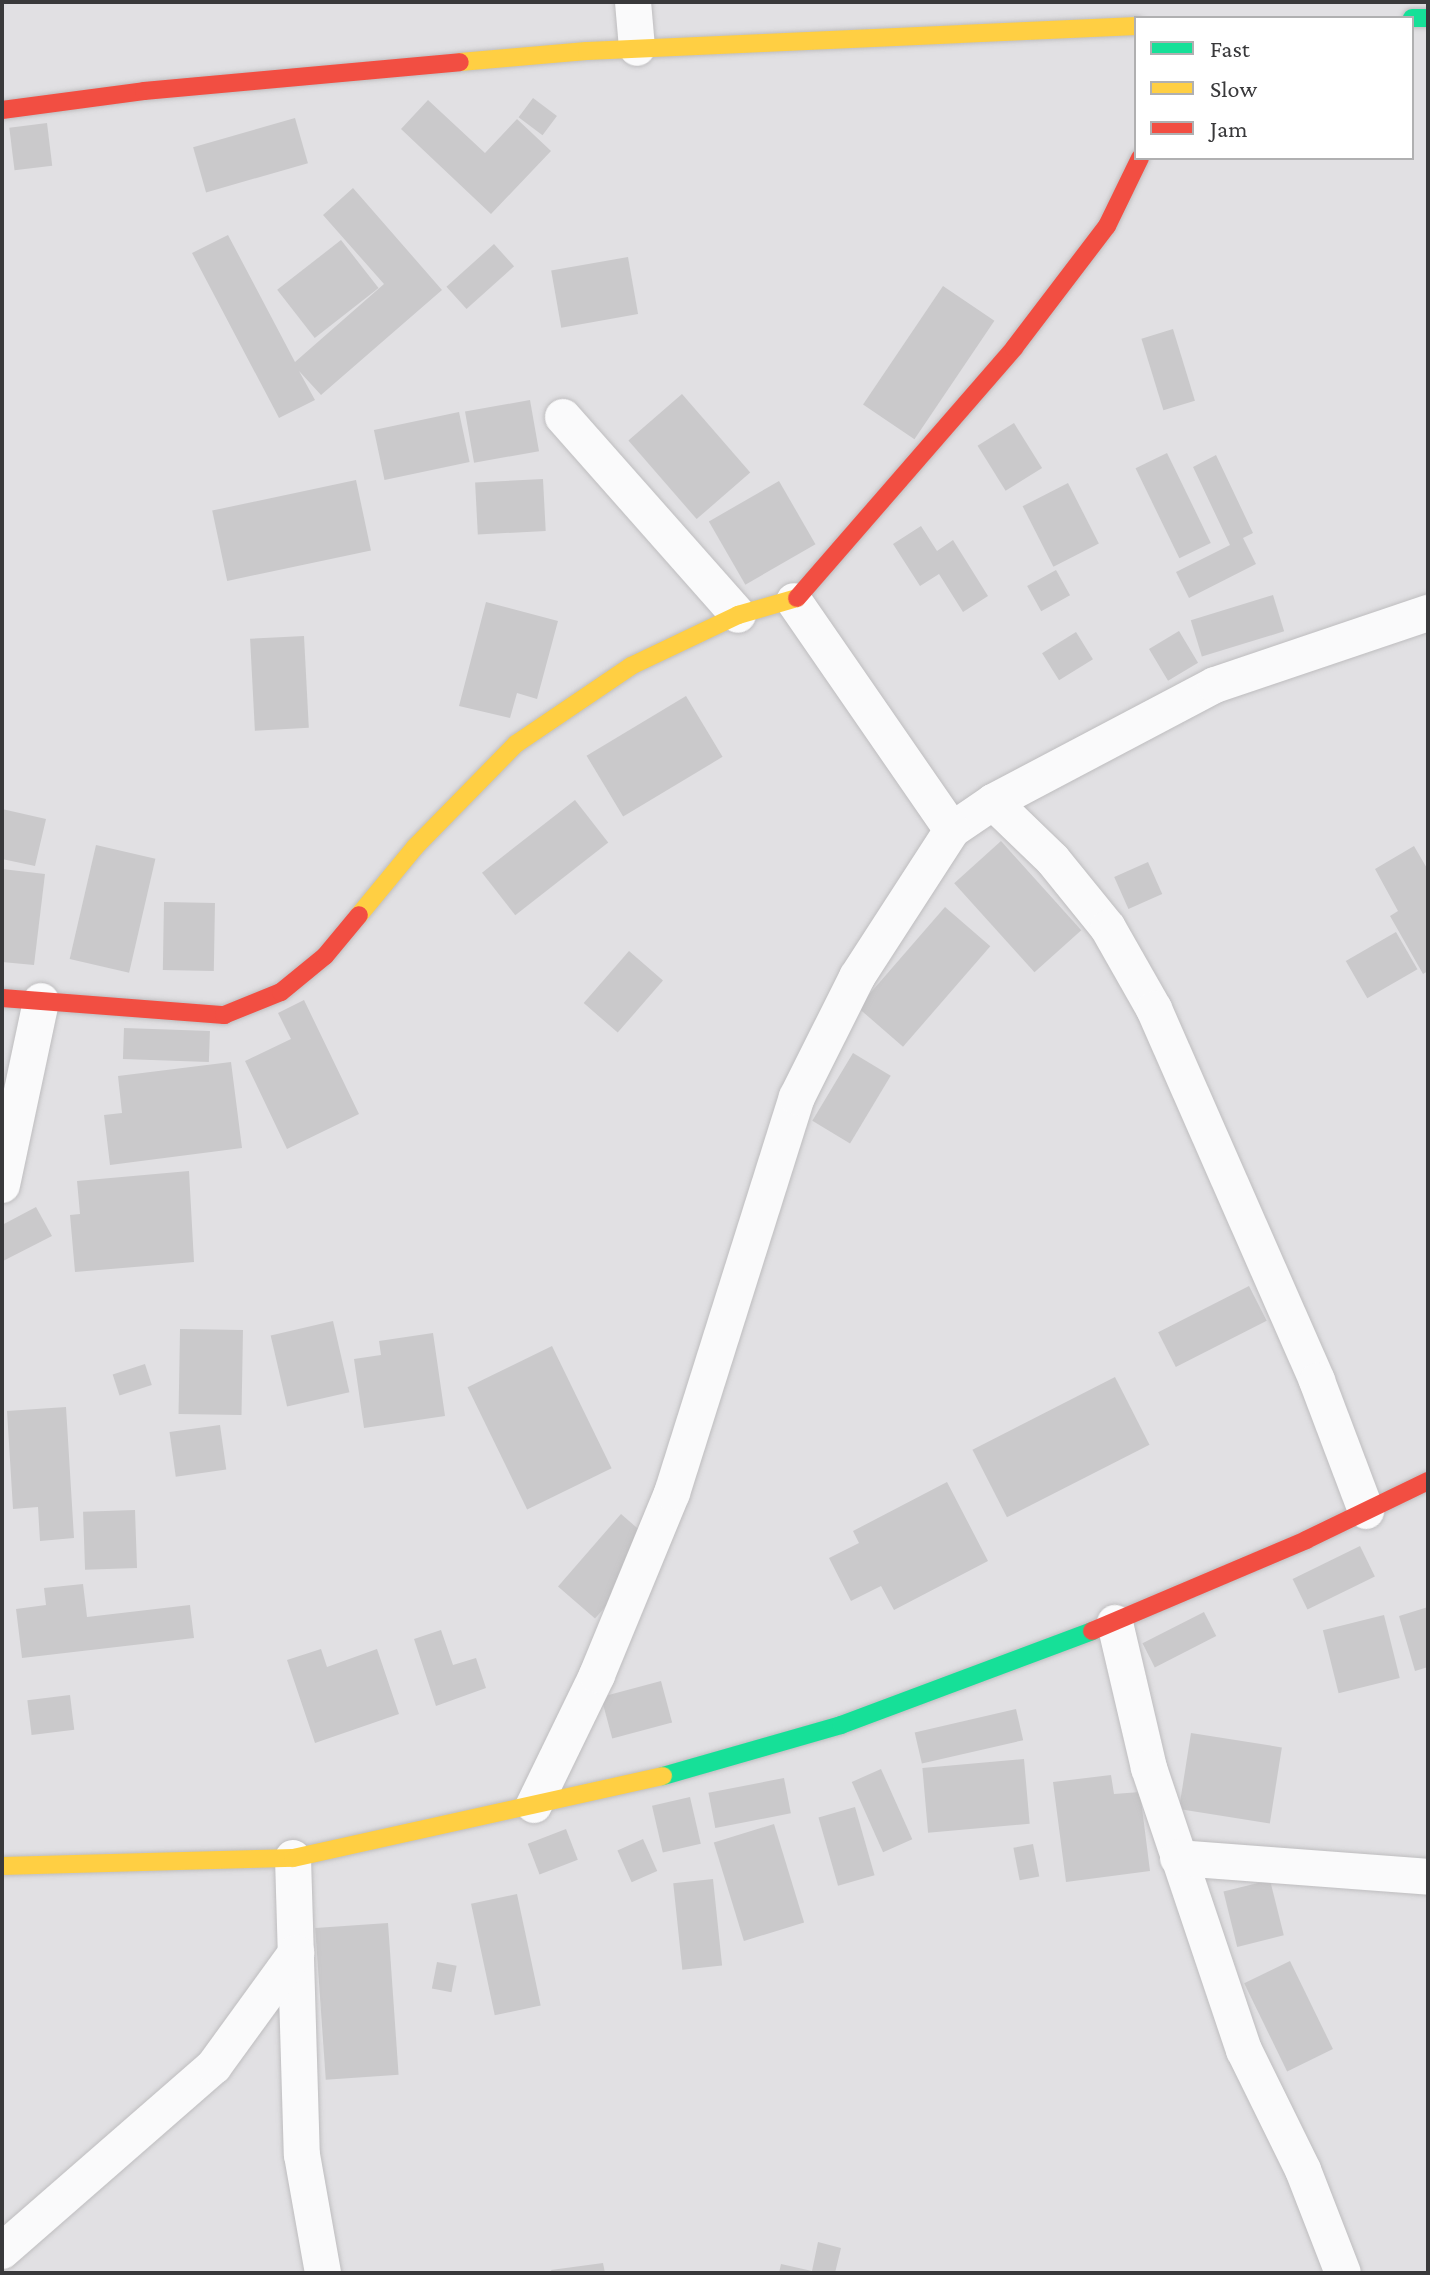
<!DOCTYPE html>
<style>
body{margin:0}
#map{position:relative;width:1430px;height:2275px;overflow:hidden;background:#e1e0e3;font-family:"Crimson Pro",serif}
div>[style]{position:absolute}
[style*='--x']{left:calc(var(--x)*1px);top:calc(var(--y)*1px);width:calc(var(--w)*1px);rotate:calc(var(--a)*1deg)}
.building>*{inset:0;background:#cac9cb;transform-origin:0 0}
.roads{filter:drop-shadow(0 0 2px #bebdbf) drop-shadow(0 0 2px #bebdbf)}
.street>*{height:36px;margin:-18px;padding:0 18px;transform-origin:18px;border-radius:18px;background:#fafafb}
.fast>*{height:18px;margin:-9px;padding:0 9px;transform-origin:9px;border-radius:9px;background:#16e098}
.slow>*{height:18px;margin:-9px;padding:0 9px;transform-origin:9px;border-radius:9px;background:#ffcf43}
.jam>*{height:18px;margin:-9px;padding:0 9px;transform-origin:9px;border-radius:9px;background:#f24e42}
span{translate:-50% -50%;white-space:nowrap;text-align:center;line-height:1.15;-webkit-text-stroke:6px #fff;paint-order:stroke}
.frame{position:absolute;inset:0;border:4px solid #39393b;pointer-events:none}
.legend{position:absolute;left:1134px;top:16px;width:280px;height:144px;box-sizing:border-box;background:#fff;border:2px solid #b0b0b1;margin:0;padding:10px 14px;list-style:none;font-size:24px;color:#39393b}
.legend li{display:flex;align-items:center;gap:16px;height:40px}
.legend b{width:40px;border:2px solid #b0b0b1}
</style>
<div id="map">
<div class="building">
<div style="left:533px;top:98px;width:30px;height:24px;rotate:37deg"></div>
<div style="clip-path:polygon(428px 100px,485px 153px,517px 119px,551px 151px,491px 214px,401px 129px)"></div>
<div style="left:295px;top:118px;width:47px;height:106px;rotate:74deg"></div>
<div style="left:47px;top:123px;width:43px;height:38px;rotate:83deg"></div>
<div style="clip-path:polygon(353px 188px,442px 290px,321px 395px,299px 371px,315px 400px,279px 418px,192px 253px,228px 235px,295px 362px,384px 284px,323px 215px)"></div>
<div style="left:341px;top:240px;width:61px;height:81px;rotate:52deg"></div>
<div style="left:494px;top:244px;width:30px;height:64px;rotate:48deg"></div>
<div style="left:628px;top:257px;width:58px;height:78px;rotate:80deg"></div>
<div style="left:943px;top:286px;width:62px;height:143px;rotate:34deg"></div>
<div style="left:1173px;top:329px;width:75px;height:33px;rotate:73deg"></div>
<div style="left:682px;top:394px;width:104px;height:71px;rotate:49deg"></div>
<div style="left:530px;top:400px;width:52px;height:66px;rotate:80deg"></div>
<div style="left:459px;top:412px;width:51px;height:87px;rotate:78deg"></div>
<div style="left:1014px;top:423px;width:53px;height:43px;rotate:58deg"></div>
<div style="left:1167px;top:453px;width:100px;height:35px;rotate:64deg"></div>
<div style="clip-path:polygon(1216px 455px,1253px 533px,1243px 538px,1256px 564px,1189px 598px,1176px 572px,1230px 545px,1193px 467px)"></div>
<div style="left:543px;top:479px;width:52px;height:68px;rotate:87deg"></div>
<div style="left:356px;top:480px;width:72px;height:147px;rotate:78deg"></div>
<div style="left:779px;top:481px;width:73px;height:81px;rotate:60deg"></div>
<div style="left:1068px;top:483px;width:68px;height:51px;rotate:63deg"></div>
<div style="clip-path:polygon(921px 526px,937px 551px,953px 540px,988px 596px,963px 612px,939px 574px,920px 586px,893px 544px)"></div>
<div style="left:1056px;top:570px;width:29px;height:33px;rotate:61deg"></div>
<div style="left:1273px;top:595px;width:38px;height:86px;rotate:73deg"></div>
<div style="clip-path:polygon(486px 602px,558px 621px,537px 699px,517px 693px,510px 718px,459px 706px)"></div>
<div style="left:1179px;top:631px;width:37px;height:35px;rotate:59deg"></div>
<div style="left:1076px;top:632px;width:32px;height:40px;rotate:58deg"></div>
<div style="left:304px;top:636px;width:92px;height:54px;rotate:87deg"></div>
<div style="left:686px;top:696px;width:71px;height:116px;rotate:59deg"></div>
<div style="left:575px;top:800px;width:54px;height:118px;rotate:52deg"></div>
<div style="clip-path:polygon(2px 809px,46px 819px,35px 866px,2px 859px)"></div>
<div style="left:1001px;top:841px;width:120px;height:63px;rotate:48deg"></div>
<div style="left:96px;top:845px;width:61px;height:117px;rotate:13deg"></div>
<div style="clip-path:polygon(1414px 846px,1428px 870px,1428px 971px,1423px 974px,1390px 916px,1398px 911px,1375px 869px)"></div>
<div style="left:1148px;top:862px;width:35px;height:37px;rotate:66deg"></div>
<div style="clip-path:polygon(2px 869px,45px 874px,34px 965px,2px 962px)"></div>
<div style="left:164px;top:902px;width:51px;height:68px;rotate:1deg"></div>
<div style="left:945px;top:907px;width:60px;height:133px;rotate:41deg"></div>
<div style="left:1396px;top:932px;width:43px;height:58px;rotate:60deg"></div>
<div style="left:629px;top:951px;width:45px;height:69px;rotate:41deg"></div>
<div style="clip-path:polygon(304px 1000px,359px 1114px,287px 1149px,245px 1061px,291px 1039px,278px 1013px)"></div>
<div style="left:124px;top:1028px;width:86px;height:31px;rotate:2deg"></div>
<div style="left:853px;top:1053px;width:44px;height:79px;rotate:31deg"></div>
<div style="clip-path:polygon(231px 1062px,242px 1148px,110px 1165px,104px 1115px,122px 1113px,118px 1076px)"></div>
<div style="clip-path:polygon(189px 1171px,194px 1262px,75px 1272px,70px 1215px,80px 1214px,77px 1181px)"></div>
<div style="clip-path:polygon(36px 1207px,52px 1236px,3px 1261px,2px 1225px)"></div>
<div style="left:1249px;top:1286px;width:39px;height:102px;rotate:63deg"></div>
<div style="left:333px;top:1321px;width:73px;height:64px;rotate:77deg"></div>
<div style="left:180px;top:1329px;width:63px;height:85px;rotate:1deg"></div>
<div style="clip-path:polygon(433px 1333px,445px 1416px,364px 1428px,354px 1359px,381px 1355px,379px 1341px)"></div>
<div style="left:552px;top:1346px;width:136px;height:94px;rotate:64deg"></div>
<div style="left:145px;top:1364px;width:22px;height:34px;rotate:72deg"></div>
<div style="left:1115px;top:1377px;width:76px;height:160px;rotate:63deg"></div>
<div style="clip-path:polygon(66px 1407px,74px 1538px,40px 1541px,38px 1507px,13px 1509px,7px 1411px)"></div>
<div style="left:220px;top:1425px;width:45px;height:51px;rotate:82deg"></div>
<div style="clip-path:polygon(947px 1482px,988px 1561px,894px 1610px,881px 1586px,851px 1601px,829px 1558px,859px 1543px,853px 1531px)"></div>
<div style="left:135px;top:1510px;width:58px;height:52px;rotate:88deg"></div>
<div style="left:621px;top:1514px;width:49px;height:96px;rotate:41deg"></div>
<div style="left:1360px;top:1546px;width:34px;height:75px;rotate:64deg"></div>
<div style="clip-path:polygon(83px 1584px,87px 1617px,190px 1605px,194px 1638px,22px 1658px,16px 1609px,46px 1605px,44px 1588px)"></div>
<div style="clip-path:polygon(1428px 1607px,1428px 1667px,1415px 1671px,1399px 1616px)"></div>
<div style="left:1204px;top:1612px;width:27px;height:69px;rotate:63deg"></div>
<div style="left:1384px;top:1615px;width:65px;height:63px;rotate:76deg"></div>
<div style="clip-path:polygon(441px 1630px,453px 1665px,476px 1658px,486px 1688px,436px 1706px,414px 1639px)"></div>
<div style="clip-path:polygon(321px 1649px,327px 1667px,377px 1649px,399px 1714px,315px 1743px,287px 1660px)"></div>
<div style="left:661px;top:1681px;width:43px;height:62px;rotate:75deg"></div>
<div style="left:70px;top:1695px;width:35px;height:43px;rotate:83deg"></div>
<div style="left:1016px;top:1709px;width:32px;height:104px;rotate:77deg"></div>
<div style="left:1191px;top:1733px;width:92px;height:77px;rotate:9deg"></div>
<div style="left:1024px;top:1759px;width:65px;height:102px;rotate:85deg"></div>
<div style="left:881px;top:1769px;width:77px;height:32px;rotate:66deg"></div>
<div style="clip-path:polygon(1111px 1775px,1114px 1794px,1140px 1792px,1150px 1871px,1066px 1882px,1053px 1782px)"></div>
<div style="left:784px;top:1778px;width:36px;height:77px;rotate:79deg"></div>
<div style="left:690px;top:1797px;width:48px;height:39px;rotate:77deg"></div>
<div style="left:855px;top:1807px;width:71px;height:38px;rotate:74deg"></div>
<div style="left:774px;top:1824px;width:103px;height:63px;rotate:73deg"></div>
<div style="left:566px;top:1829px;width:33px;height:41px;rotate:69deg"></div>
<div style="left:643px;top:1839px;width:35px;height:28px;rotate:66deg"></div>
<div style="left:1033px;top:1844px;width:33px;height:20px;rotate:79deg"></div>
<div style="left:713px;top:1879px;width:87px;height:40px;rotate:84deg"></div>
<div style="left:1270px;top:1880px;width:57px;height:48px;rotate:76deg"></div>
<div style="left:517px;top:1894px;width:114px;height:47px;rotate:78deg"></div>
<div style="left:388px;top:1923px;width:152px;height:73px;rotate:86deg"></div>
<div style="left:1290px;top:1961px;width:98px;height:51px;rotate:64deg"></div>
<div style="left:437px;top:1962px;width:20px;height:27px;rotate:11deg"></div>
<div style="clip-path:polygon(818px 2242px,841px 2248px,835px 2273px,779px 2273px,781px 2264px,812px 2271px)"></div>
<div style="clip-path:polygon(603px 2263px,605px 2273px,552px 2273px,551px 2270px)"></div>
</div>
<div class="roads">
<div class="street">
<div style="--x:633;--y:2;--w:46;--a:85"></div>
<div style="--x:563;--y:417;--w:264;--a:48.5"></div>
<div style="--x:993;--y:802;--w:251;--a:-27.8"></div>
<div style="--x:1215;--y:685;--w:225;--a:-18.7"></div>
<div style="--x:952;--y:830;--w:50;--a:-34.3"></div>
<div style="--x:993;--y:802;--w:83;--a:44"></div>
<div style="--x:1053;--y:860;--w:87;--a:51"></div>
<div style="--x:1108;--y:928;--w:93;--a:60.4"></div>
<div style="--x:1154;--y:1009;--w:406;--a:66.3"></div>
<div style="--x:1317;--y:1381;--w:139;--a:69.3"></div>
<div style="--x:2;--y:1185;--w:188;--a:-78"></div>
<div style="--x:1115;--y:1623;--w:149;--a:76.8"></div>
<div style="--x:1149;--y:1768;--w:298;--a:71.4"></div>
<div style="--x:1244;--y:2050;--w:134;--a:63.8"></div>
<div style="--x:1303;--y:2170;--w:110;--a:68.8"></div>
<div style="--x:534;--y:1805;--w:144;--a:-64.1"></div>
<div style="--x:597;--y:1675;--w:197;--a:-67.6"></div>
<div style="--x:672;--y:1493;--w:415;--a:-72.5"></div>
<div style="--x:797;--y:1097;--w:134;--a:-63.4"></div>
<div style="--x:857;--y:977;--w:175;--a:-57.1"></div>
<div style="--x:952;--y:830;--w:278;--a:-124.6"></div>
<div style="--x:293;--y:1858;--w:297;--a:88.3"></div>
<div style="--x:302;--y:2155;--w:120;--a:79.9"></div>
<div style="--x:1178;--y:1858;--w:251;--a:4.3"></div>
<div style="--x:2;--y:2251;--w:281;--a:-41.1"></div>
<div style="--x:214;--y:2066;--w:140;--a:-54"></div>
</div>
<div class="fast">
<div style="--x:1412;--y:18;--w:16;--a:0"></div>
<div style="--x:663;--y:1776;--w:185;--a:-16"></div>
<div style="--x:841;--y:1725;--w:268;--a:-20.5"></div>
</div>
<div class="slow">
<div style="--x:460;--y:62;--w:127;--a:-5"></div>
<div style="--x:587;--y:51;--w:550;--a:-2.61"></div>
<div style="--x:359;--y:915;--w:88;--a:-50.5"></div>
<div style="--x:415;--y:847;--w:144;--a:-45.6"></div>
<div style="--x:516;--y:744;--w:139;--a:-34.1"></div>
<div style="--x:631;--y:666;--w:119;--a:-25.5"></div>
<div style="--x:738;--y:615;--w:61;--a:-16.1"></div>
<div style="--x:2;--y:1866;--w:291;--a:-1.6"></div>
<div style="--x:293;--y:1858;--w:379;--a:-12.5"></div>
</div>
<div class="jam">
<div style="--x:2;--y:110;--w:143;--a:-7.6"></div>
<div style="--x:144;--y:91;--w:317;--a:-5.2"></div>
<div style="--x:797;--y:598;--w:331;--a:-49"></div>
<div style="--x:1014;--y:348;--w:153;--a:-52.7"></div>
<div style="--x:1107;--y:226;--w:76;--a:-64.1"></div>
<div style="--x:2;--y:998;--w:223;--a:4.4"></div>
<div style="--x:224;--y:1015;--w:61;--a:-22"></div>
<div style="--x:281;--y:992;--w:57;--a:-39.3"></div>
<div style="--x:325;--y:956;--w:53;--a:-50.3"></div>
<div style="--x:1092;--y:1631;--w:233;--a:-23"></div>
<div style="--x:1306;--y:1540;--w:136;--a:-25.8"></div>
</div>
</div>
<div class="frame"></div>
<ul class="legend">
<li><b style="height:10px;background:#16e098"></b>Fast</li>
<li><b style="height:10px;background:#ffcf43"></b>Slow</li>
<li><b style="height:10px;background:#f24e42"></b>Jam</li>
</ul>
</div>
